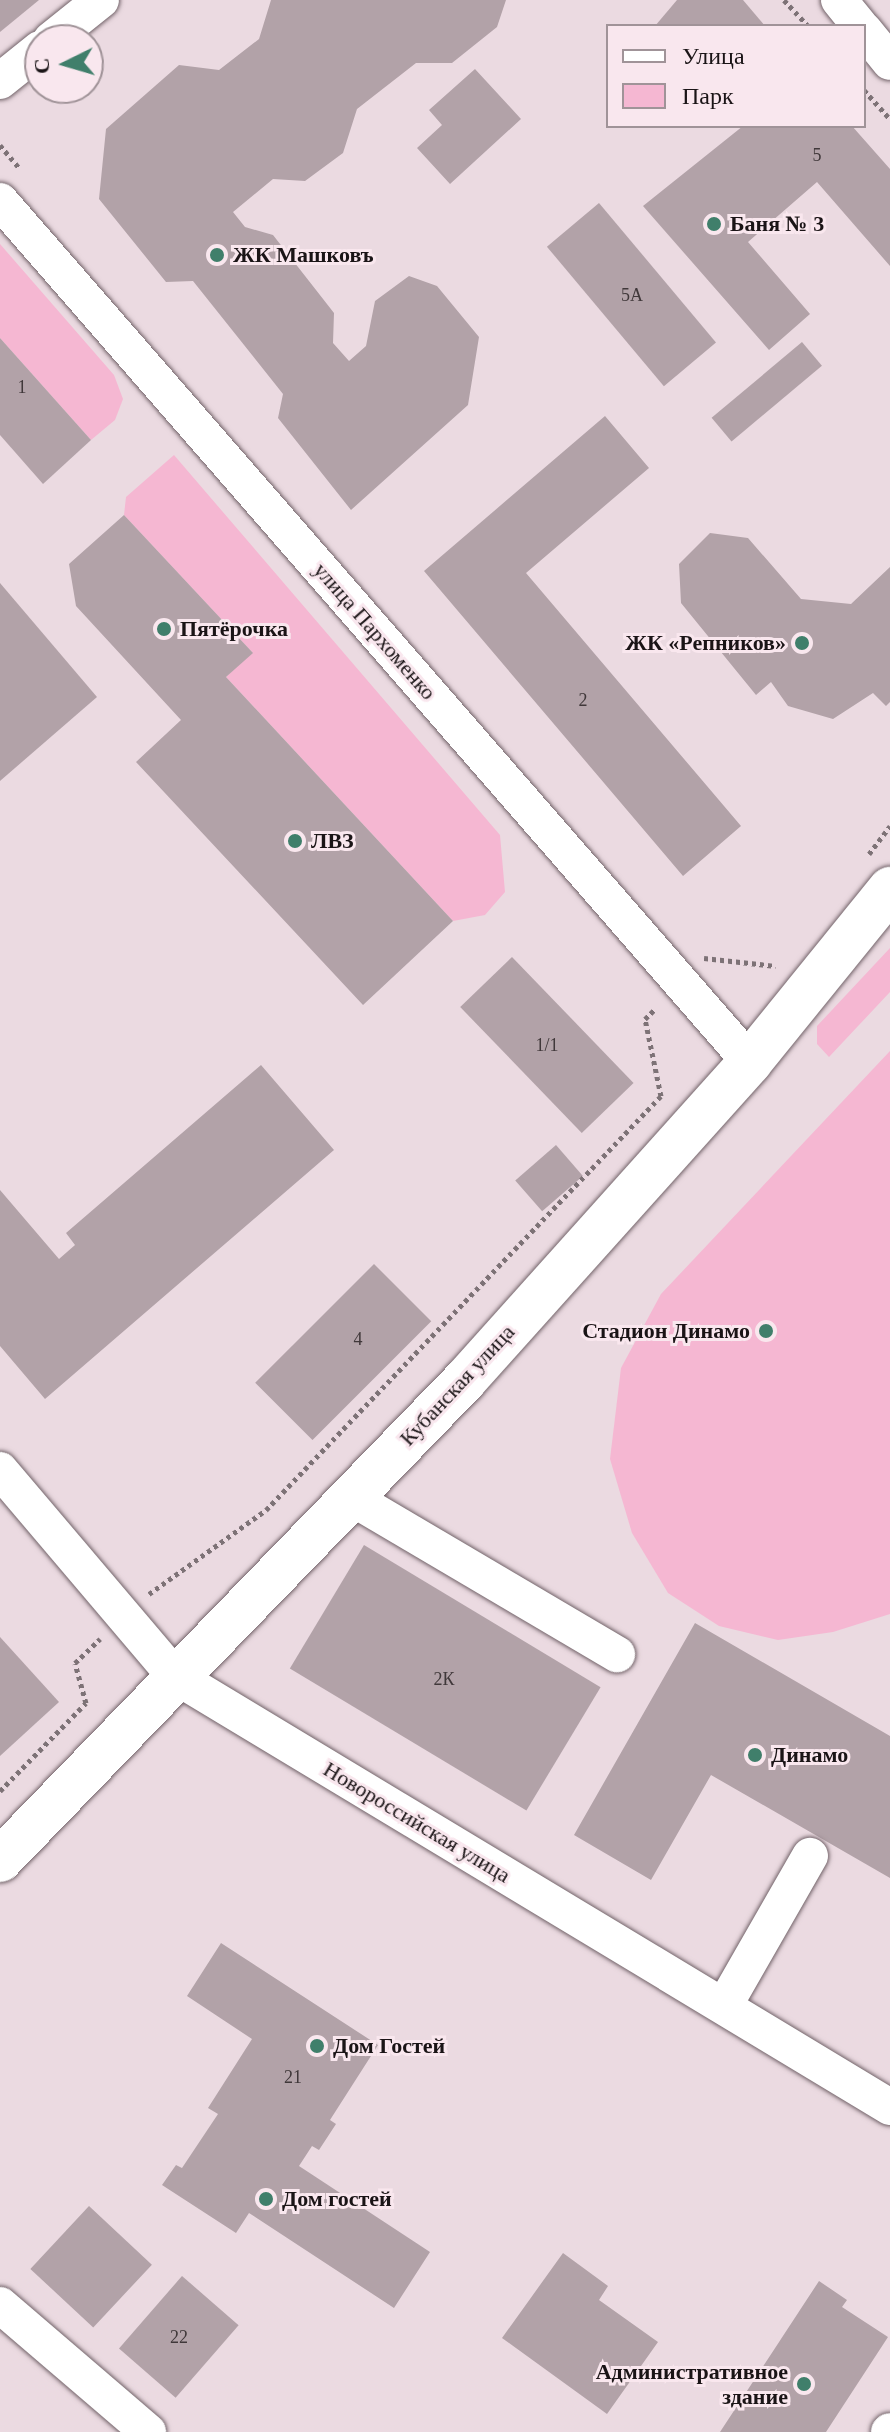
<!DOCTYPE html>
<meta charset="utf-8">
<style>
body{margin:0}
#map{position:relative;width:890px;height:2432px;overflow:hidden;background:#ebdae1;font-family:"Times New Roman",serif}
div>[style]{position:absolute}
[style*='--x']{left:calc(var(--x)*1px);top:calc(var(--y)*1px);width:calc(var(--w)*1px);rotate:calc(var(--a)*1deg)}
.green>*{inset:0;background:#f5b7d2}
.building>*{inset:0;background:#b2a2a8;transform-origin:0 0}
.path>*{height:5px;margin-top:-2.5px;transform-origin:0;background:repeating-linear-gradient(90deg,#7d7276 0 4px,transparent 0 8px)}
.roads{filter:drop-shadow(0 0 2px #726369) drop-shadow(0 0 2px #726369)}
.minor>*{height:36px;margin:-18px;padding:0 18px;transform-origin:18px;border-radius:18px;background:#fff}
.major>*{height:44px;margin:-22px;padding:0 22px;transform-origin:22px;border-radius:22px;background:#fff}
.dots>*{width:22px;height:22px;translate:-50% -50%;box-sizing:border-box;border:4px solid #f9e7ee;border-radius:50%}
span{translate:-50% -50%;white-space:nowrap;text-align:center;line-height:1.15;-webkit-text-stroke:6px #f9e7ee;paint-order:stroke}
.number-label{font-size:18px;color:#40383a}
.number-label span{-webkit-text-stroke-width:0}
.poi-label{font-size:22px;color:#1a1416;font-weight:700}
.left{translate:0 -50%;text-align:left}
.right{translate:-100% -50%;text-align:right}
.street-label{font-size:22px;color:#1a1416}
.legend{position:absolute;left:606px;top:24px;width:260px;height:104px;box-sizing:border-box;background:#f9e7ee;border:2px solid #a09398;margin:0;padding:10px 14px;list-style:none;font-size:24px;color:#1a1416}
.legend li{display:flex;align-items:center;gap:16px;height:40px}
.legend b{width:40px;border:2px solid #a09398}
.north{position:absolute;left:24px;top:24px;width:80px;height:80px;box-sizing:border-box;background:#f9e7ee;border:2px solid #a09398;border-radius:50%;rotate:265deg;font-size:22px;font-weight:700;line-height:32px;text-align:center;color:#1a1416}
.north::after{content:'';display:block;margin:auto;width:28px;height:36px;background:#407f6b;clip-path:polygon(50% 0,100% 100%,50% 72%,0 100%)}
</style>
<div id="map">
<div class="green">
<div style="clip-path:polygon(0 244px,114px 375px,123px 399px,115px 420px,91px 440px,0 338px)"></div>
<div style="clip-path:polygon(174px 455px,500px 835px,505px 892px,485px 915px,453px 921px,226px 677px,252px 652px,124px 515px,126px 497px)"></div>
<div style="clip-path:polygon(890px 948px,890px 992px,829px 1057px,817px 1044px,817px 1026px)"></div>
<div style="clip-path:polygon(890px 1051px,890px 1614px,833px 1632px,778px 1640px,719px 1626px,668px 1593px,632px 1533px,610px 1459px,621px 1368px,661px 1294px)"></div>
</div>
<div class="building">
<div style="clip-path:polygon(0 0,39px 0,0 32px)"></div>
<div style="clip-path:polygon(271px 0,506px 0,497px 27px,452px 63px,416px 63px,357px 109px,343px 153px,305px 181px,273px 179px,233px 212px,245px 227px,273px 235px,334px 313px,333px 343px,349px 361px,366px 346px,375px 301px,409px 276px,437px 286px,479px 337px,468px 405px,351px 510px,278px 418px,283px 394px,193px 281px,166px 282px,99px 199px,106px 129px,179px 65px,219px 70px,259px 39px)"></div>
<div style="clip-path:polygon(677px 0,743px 0,765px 26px,655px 26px)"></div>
<div style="clip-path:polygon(475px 69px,521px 119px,450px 184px,417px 148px,442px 125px,429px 110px)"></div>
<div style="clip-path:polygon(743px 126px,852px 126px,890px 169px,890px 266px,817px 182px,748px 242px,810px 314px,769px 350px,643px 206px)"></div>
<div style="left:599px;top:203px;width:182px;height:68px;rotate:50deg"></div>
<div style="clip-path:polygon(0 338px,91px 440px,43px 484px,0 435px)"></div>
<div style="left:802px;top:342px;width:31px;height:118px;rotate:50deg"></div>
<div style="clip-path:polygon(605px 416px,649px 468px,526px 573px,741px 826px,683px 876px,424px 571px)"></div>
<div style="clip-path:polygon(124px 515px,253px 653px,226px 677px,453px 921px,363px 1005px,136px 762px,181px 720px,76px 606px,69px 564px)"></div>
<div style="clip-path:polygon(710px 533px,748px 538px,801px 599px,851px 604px,890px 567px,890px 702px,886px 706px,873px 693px,833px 719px,788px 706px,771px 682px,756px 695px,681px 603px,679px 564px)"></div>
<div style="clip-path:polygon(0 583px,97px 697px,0 781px)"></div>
<div style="left:512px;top:957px;width:175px;height:72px;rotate:46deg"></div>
<div style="clip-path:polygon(261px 1065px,334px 1150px,45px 1399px,0 1346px,0 1190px,59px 1259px,75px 1245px,66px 1233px)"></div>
<div style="left:556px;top:1145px;width:41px;height:54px;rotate:49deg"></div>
<div style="left:374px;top:1264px;width:81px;height:168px;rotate:45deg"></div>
<div style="left:364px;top:1545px;width:276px;height:144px;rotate:31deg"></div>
<div style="clip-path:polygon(695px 1623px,890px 1736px,890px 1878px,711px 1775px,651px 1880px,574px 1835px)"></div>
<div style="clip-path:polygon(0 1637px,59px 1702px,0 1756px)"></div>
<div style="clip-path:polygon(221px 1943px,378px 2045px,330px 2120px,336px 2124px,319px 2150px,312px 2146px,299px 2166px,430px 2252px,394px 2308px,249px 2213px,236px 2233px,162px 2185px,176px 2165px,182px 2168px,218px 2114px,208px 2108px,252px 2039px,187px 1996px)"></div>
<div style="left:89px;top:2206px;width:86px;height:86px;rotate:43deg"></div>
<div style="clip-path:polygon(563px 2253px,608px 2286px,599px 2300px,658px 2342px,607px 2414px,502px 2338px)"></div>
<div style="left:182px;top:2276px;width:75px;height:96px;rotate:41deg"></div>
<div style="clip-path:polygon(819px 2281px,847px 2300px,842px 2307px,888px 2337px,826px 2432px,720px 2432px)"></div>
</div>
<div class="path">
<div style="--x:784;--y:0;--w:35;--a:47"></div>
<div style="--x:864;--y:90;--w:39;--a:48"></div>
<div style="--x:0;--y:145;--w:31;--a:50"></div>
<div style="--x:869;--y:854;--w:35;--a:-53"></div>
<div style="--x:704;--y:958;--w:72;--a:6.3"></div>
<div style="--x:149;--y:1594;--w:144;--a:-35.7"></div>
<div style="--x:266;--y:1510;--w:572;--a:-46.35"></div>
<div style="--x:661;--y:1096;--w:79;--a:-101.7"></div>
<div style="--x:645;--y:1019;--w:16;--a:-45"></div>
<div style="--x:0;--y:1791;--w:123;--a:-45.7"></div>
<div style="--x:86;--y:1703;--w:41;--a:-105.4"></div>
<div style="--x:75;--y:1663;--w:35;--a:-44"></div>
</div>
<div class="roads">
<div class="minor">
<div style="--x:839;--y:0;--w:33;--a:51"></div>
<div style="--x:864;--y:30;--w:41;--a:50.9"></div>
<div style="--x:51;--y:40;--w:64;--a:-38.7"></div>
<div style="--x:0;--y:81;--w:51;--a:-38.7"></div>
<div style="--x:0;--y:201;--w:1142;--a:48.94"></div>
<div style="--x:0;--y:1470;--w:270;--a:49.7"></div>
<div style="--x:175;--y:1676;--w:835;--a:31.08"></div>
<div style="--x:350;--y:1497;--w:310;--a:30.5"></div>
<div style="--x:724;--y:2006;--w:173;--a:-60.2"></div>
<div style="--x:0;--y:2305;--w:195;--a:40.6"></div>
<div style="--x:889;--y:2432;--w:1;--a:-45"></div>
</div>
<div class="major">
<div style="--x:0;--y:1860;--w:668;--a:-45.91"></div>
<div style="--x:465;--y:1380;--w:427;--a:-48.1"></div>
<div style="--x:750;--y:1062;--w:223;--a:-51"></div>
</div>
</div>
<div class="dots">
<div style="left:714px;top:224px;background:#407f6b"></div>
<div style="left:217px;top:255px;background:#407f6b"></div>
<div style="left:164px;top:629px;background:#407f6b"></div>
<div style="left:802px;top:643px;background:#407f6b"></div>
<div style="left:295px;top:841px;background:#407f6b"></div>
<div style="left:766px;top:1331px;background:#407f6b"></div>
<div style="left:755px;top:1755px;background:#407f6b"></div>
<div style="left:317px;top:2046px;background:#407f6b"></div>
<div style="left:266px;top:2199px;background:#407f6b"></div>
<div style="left:804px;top:2384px;background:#407f6b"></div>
</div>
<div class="number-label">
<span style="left:817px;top:155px">5</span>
<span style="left:632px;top:295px">5А</span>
<span style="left:22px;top:387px">1</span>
<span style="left:583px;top:700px">2</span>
<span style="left:547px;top:1045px">1/1</span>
<span style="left:358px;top:1339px">4</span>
<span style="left:444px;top:1679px">2К</span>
<span style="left:293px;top:2077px">21</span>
<span style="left:179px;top:2337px">22</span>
</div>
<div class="poi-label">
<span class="left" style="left:730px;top:224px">Баня № 3</span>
<span class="left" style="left:233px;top:255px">ЖК Машковъ</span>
<span class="left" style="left:180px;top:629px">Пятёрочка</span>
<span class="right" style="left:786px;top:643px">ЖК «Репников»</span>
<span class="left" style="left:311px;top:841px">ЛВЗ</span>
<span class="right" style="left:750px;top:1331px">Стадион Динамо</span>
<span class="left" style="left:771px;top:1755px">Динамо</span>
<span class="left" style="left:333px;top:2046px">Дом Гостей</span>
<span class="left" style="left:282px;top:2199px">Дом гостей</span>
<span class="right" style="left:788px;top:2384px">Административное<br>здание</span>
</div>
<div class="street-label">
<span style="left:375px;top:631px;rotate:49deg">улица Пархоменко</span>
<span style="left:457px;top:1385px;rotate:-47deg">Кубанская улица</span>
<span style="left:417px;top:1822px;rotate:31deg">Новороссийская улица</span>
</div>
<ul class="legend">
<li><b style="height:10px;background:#fff"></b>Улица</li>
<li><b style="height:22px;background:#f5b7d2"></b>Парк</li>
</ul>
<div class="north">С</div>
</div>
